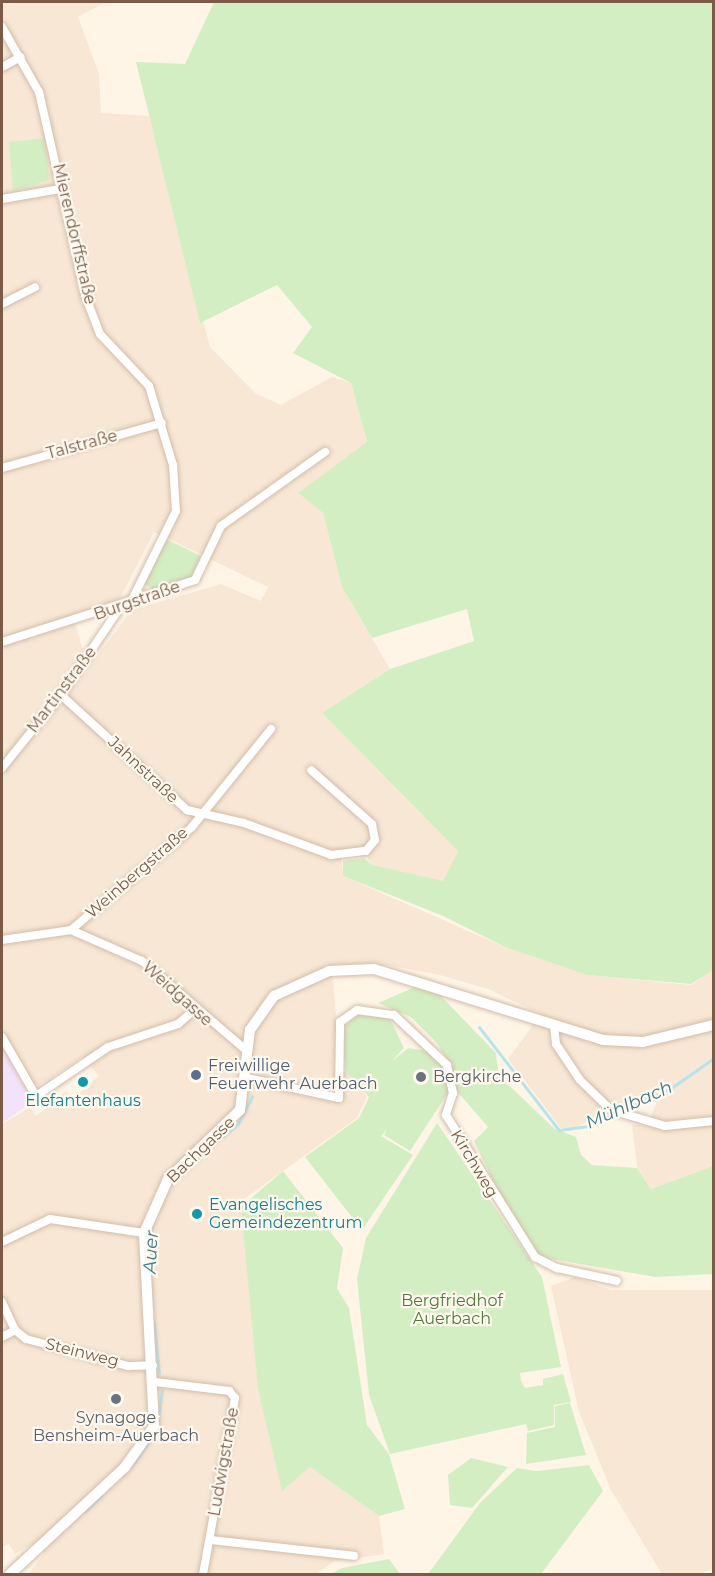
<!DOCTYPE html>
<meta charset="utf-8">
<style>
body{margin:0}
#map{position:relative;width:715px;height:1576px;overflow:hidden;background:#fef5e7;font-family:Montserrat,sans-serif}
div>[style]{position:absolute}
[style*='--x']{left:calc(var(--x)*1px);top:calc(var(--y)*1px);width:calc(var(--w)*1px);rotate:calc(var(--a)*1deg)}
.residential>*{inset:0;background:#f7e7d4}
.education>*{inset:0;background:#f2e3fb}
.green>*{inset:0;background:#d4eec3}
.stream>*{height:3px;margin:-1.5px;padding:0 1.5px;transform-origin:1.5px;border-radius:1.5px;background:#b9e3eb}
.roads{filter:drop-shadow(0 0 2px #d2bcab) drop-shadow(0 0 2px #d2bcab)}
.street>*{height:8px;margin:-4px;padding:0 4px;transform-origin:4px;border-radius:4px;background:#fff}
.secondary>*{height:10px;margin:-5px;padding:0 5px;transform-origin:5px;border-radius:5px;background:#fff}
.dots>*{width:16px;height:16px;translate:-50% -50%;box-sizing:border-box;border:3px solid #fff9ef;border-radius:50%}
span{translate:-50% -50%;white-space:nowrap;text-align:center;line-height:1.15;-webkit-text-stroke:4.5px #fff9ef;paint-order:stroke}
.street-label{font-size:16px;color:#7b5a48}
.service-label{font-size:16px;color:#4e5e75}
.left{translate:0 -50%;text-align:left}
.worship-label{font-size:16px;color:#5b616d}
.culture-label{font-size:16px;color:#0d838f}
.park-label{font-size:16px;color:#4e7c3c}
.water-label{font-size:18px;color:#3c7c8a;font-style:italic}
.frame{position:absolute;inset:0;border:3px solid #7b5a48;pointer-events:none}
</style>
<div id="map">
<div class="residential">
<div style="clip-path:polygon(evenodd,2px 2px,106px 2px,78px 17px,99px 74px,101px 113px,149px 116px,210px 347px,255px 393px,281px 405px,332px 377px,351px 383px,367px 443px,298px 493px,323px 513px,342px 587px,390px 669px,322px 713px,458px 851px,443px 882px,373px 865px,360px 850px,341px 851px,343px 876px,507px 948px,587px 975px,691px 985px,713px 971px,713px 1166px,651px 1189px,637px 1167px,632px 1124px,647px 1126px,659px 1097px,674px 1087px,671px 1083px,572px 1129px,561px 1128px,508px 1059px,541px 1014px,488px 989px,440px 975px,376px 963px,332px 965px,340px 1070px,352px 1074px,367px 1097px,357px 1118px,244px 1199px,258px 1389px,283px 1490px,310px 1467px,379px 1516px,384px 1554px,335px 1561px,316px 1574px,29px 1574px,44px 1553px,33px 1544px,15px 1554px,9px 1544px,2px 1547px,2px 1124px,30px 1107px,36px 1116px,66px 1091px,72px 1099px,99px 1076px,83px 1057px,39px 1085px,32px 1084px,2px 1030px,2px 2px,154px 532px,268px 587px,261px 601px,221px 584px,132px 610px,94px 660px,83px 651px,73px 614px,118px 602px,154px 532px)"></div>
<div style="clip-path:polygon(575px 1277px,611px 1290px,713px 1290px,714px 1568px,700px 1574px,662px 1574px,611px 1490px,579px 1412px,551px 1286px)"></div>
</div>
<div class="education">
<div style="clip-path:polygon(2px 1045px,33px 1102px,2px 1123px)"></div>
</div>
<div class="green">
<div style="clip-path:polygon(214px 2px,713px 2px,714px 970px,691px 984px,587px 975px,507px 948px,443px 916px,343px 876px,343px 861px,364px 858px,373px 865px,443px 881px,458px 851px,322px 713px,390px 669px,474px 641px,467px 609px,372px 638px,342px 587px,323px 513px,298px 493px,367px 442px,351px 383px,293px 353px,312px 327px,277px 285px,200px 323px,136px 62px,185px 64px)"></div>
<div style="clip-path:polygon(45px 138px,49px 180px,13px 191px,9px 142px)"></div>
<div style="clip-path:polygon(166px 539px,201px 556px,191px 577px,153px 589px,144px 584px)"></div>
<div style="clip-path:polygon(415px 987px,434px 989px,496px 1053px,499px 1076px,555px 1129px,576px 1137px,581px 1155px,592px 1165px,637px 1168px,651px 1189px,713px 1166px,713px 1274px,655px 1277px,540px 1257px,505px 1205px,474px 1141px,488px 1127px,456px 1090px,453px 1070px,437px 1043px,411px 1017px,378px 1003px)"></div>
<div style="clip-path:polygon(359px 1012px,389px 1017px,404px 1048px,391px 1062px,408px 1048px,435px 1052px,445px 1065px,449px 1091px,410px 1151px,384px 1135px,387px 1129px,381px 1136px,413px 1155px,362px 1230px,305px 1157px,359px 1118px,369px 1097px,346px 1071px,341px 1031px)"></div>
<div style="clip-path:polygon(437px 1123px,542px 1277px,561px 1367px,520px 1373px,521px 1381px,525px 1388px,543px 1385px,543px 1379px,563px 1374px,571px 1402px,554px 1405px,554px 1425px,528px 1431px,526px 1424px,390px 1454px,369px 1395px,357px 1279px,366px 1238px)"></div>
<div style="clip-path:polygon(283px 1171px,343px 1248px,337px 1288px,349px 1308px,367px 1425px,389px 1454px,405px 1509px,379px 1516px,310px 1467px,282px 1491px,258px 1389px,241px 1207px)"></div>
<div style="clip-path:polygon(570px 1403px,586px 1455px,526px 1464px,527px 1433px,555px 1427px,555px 1406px)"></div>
<div style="clip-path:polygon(471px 1458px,508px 1467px,472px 1508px,450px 1505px,448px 1475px)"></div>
<div style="clip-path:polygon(589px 1465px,603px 1491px,541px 1574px,428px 1574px,480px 1503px,517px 1468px,537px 1471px)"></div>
<div style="clip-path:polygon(389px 1559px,400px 1574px,331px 1574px,342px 1568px)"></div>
</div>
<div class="stream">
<div style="--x:479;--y:1027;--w:130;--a:52.2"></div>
<div style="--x:559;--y:1130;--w:29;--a:-8"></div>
<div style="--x:588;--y:1126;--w:91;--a:-24.6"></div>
<div style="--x:671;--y:1088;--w:52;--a:-34.9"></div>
<div style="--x:192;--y:1162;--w:60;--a:-39.6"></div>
<div style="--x:238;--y:1124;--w:31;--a:-63"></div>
<div style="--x:149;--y:1242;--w:15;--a:-79"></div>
<div style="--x:154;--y:1323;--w:50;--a:84.3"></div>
<div style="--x:132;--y:1466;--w:44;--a:-55.2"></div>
<div style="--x:157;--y:1430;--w:40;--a:-82.9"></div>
<div style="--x:85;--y:1512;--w:23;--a:-45"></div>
</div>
<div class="roads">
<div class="street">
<div style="--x:2;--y:27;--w:75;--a:60.4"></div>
<div style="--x:39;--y:92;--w:208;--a:77.2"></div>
<div style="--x:85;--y:295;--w:42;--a:69"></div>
<div style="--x:100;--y:334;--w:71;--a:46.7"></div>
<div style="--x:149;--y:386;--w:83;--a:73.1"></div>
<div style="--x:173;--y:465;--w:46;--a:86.3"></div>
<div style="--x:176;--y:511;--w:99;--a:116.3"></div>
<div style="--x:2;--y:67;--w:21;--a:-28"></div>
<div style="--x:2;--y:199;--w:59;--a:-9.8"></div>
<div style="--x:2;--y:304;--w:37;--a:-27"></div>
<div style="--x:2;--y:468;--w:166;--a:-15.7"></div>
<div style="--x:2;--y:642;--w:203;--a:-17.8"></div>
<div style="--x:195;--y:580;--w:60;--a:-64.3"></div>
<div style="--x:221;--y:526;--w:128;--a:-35.4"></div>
<div style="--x:61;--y:695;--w:171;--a:42.4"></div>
<div style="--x:187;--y:810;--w:58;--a:12.8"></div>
<div style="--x:244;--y:823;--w:93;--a:20.2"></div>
<div style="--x:331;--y:855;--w:35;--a:-7"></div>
<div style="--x:366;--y:851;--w:14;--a:-51"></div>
<div style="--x:375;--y:840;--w:16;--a:-101"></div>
<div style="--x:372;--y:824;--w:81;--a:-138.5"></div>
<div style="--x:2;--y:768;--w:94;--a:-51.1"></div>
<div style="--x:61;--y:695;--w:104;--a:-56"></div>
<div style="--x:71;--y:930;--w:159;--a:-40.4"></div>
<div style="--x:192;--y:827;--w:126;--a:-51.1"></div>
<div style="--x:2;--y:940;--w:70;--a:-8.2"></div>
<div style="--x:71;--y:930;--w:77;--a:23.6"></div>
<div style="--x:142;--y:961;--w:137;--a:40.6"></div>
<div style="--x:554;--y:1025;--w:19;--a:84"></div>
<div style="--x:556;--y:1044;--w:43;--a:56.3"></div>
<div style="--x:580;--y:1080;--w:43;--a:44.1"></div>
<div style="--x:611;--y:1110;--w:56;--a:16.5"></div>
<div style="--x:665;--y:1126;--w:49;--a:-5.8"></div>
<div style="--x:2;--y:1037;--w:68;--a:60"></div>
<div style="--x:36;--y:1096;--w:87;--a:-34.2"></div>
<div style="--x:108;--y:1047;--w:74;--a:-18.2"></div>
<div style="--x:178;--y:1024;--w:23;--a:-41"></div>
<div style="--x:247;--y:1078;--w:94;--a:12.3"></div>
<div style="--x:339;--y:1098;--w:76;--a:-89.2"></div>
<div style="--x:340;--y:1022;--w:21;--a:-35"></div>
<div style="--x:357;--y:1010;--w:37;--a:8"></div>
<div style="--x:394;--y:1015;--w:73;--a:43.3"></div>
<div style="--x:447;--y:1065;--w:29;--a:78"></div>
<div style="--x:453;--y:1093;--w:23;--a:108"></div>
<div style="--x:446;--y:1115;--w:168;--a:57.9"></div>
<div style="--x:535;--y:1257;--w:25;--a:27"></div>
<div style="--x:557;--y:1268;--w:61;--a:12.2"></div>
<div style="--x:2;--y:1242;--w:53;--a:-25.6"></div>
<div style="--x:50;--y:1219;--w:95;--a:8.5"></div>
<div style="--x:2;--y:1302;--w:31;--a:65"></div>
<div style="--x:15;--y:1330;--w:14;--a:39"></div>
<div style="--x:26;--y:1339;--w:106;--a:14.8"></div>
<div style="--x:128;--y:1366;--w:25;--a:-2"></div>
<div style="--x:2;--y:1337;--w:15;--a:-28"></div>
<div style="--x:155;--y:1382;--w:75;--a:6.9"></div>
<div style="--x:229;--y:1391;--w:9;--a:49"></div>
<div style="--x:235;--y:1398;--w:179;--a:100.3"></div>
<div style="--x:210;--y:1540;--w:145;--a:6.3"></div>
</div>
<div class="secondary">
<div style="--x:10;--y:1574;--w:157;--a:-42.9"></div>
<div style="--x:125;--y:1467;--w:50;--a:-54.7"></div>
<div style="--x:154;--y:1426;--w:193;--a:-93"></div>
<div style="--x:144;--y:1233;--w:59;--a:-66"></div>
<div style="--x:168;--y:1179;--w:100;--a:-43.8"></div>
<div style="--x:240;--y:1110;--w:81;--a:-82.9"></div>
<div style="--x:250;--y:1030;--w:42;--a:-54.8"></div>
<div style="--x:274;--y:996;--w:60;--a:-24.4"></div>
<div style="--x:329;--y:971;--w:45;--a:-2.5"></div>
<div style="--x:374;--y:969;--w:240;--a:17.2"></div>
<div style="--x:603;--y:1040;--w:40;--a:2.9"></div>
<div style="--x:643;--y:1042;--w:73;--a:-13.5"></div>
</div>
</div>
<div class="dots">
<div style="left:196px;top:1075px;background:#5c6f8a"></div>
<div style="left:421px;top:1077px;background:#6b7280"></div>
<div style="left:83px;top:1082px;background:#0f9aa8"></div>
<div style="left:197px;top:1214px;background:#0f9aa8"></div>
<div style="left:116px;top:1399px;background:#6b7280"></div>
</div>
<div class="street-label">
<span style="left:74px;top:234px;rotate:77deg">Mierendorffstraße</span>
<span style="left:82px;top:445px;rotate:-15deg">Talstraße</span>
<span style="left:137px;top:601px;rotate:-19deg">Burgstraße</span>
<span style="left:62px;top:690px;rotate:-53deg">Martinstraße</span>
<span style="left:143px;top:770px;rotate:43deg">Jahnstraße</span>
<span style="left:137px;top:873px;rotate:-41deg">Weinbergstraße</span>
<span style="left:177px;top:994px;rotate:42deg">Weidgasse</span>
<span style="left:201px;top:1150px;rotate:-44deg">Bachgasse</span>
<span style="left:474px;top:1164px;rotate:59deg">Kirchweg</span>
<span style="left:82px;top:1353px;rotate:14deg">Steinweg</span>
<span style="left:224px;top:1462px;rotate:-80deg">Ludwigstraße</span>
</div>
<div class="service-label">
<span class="left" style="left:208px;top:1075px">Freiwillige<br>Feuerwehr Auerbach</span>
</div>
<div class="worship-label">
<span class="left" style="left:433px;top:1077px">Bergkirche</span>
<span style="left:116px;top:1427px">Synagoge<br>Bensheim-Auerbach</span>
</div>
<div class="culture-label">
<span style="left:83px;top:1101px">Elefantenhaus</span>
<span class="left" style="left:209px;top:1214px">Evangelisches<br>Gemeindezentrum</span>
</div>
<div class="park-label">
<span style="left:452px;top:1310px">Bergfriedhof<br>Auerbach</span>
</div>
<div class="water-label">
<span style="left:629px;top:1105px;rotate:-24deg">Mühlbach</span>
<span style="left:151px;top:1252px;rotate:-87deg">Auer</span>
</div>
<div class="frame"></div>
</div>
